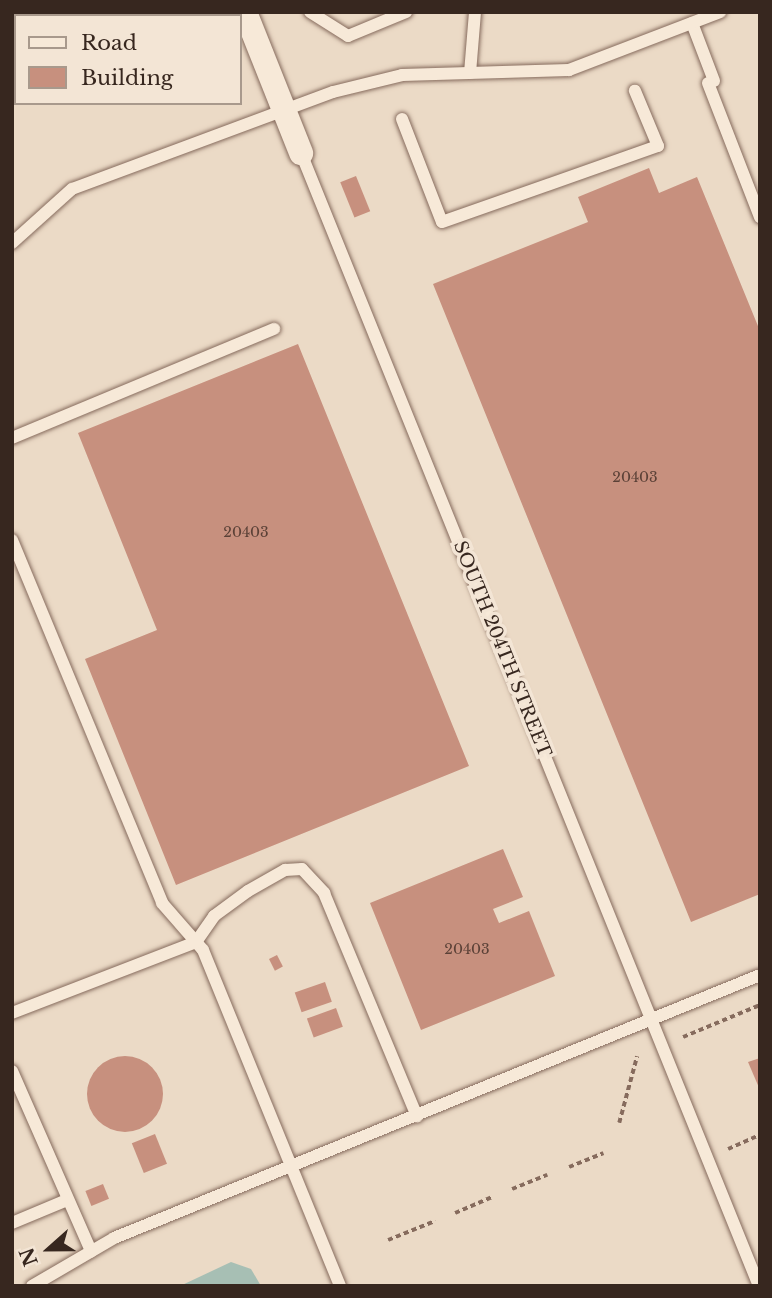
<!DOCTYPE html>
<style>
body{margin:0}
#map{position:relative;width:772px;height:1298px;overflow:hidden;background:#ebdac6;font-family:"Libre Baskerville",serif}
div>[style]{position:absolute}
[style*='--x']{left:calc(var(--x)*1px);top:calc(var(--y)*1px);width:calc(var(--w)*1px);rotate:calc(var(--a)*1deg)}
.water>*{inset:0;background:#a7bfb4}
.building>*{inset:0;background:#c7907e;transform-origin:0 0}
.round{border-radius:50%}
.path>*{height:3.5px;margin-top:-1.75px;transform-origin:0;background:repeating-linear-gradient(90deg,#866b5d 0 5px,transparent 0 8.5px)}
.roads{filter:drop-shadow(0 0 2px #866b5d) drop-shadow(0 0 2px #866b5d)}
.lane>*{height:12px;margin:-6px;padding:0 6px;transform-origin:6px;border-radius:6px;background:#f7e9d8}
.street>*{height:24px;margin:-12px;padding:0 12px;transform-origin:12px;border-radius:12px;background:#f7e9d8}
span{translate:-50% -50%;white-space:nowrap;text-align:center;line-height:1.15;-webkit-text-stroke:7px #f3e5d5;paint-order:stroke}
.number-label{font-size:14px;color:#5b4137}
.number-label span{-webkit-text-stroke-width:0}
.street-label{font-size:18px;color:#37271f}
.frame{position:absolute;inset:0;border:14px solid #37271f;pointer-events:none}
.legend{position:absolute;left:14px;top:14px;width:228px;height:91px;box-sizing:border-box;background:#f3e5d5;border:2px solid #a8998c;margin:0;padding:9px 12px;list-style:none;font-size:21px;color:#37271f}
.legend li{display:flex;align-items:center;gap:14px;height:35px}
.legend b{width:35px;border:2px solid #a8998c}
.north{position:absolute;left:14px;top:1214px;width:70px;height:70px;-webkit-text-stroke:5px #f3e5d5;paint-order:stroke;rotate:249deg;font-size:19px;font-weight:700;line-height:28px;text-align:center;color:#37271f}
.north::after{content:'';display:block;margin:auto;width:24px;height:32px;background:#37271f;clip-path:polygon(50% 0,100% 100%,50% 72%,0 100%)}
</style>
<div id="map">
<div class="water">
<div style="clip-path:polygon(231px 1262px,251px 1269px,261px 1286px,180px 1286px)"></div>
</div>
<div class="building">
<div style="clip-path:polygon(12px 12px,192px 12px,193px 16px,16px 16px,12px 76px)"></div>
<div style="clip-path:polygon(649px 168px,659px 193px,697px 177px,760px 331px,760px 894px,691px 922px,433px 284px,588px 222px,578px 197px)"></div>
<div style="left:356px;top:176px;width:38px;height:17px;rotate:68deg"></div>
<div style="clip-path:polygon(298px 344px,469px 766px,176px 885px,85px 659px,157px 630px,78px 433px)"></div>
<div style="clip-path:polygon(503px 849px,523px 897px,493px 909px,499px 923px,529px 911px,555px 976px,421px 1030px,370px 903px)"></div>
<div style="left:277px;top:955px;width:13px;height:9px;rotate:63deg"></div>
<div style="left:325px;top:982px;width:21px;height:32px;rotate:71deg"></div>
<div style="left:336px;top:1008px;width:20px;height:31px;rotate:70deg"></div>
<div class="round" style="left:87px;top:1056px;width:76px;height:76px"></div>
<div style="clip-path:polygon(760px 1058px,760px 1090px,748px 1062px)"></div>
<div style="left:155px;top:1134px;width:32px;height:25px;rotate:68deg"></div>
<div style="left:103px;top:1184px;width:16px;height:19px;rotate:68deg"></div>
</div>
<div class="path">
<div style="--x:683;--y:1037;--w:83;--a:-22.6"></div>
<div style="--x:619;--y:1123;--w:69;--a:-75"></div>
<div style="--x:728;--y:1149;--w:35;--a:-24"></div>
<div style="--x:569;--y:1167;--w:37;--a:-22"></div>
<div style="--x:512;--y:1189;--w:38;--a:-22"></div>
<div style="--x:455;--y:1213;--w:40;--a:-23.4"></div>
<div style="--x:388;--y:1240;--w:51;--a:-22"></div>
</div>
<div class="roads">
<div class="lane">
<div style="--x:310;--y:12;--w:45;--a:32.3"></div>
<div style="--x:348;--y:36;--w:63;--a:-22.5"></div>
<div style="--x:692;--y:23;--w:62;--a:69.2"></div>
<div style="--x:470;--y:73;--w:61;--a:-85.3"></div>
<div style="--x:708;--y:83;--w:144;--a:68.8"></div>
<div style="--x:402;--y:119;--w:110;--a:68.8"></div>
<div style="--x:442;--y:222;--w:229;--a:-19.4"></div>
<div style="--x:658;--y:146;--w:60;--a:-112.7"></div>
<div style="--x:301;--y:153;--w:1222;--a:67.99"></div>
<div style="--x:12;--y:243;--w:81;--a:-42"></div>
<div style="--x:72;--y:189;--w:278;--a:-20.4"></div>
<div style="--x:333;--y:92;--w:71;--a:-13.8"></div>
<div style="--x:402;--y:75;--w:167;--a:-1.7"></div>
<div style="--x:569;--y:70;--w:162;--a:-21"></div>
<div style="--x:12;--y:438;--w:284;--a:-22.6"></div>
<div style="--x:12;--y:540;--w:393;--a:67.5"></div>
<div style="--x:162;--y:903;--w:62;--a:48.9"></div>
<div style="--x:203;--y:950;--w:363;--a:67.8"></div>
<div style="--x:12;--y:1013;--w:197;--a:-21.1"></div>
<div style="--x:196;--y:942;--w:32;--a:-55"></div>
<div style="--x:214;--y:916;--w:42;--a:-36.3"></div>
<div style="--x:248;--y:891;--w:43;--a:-29.6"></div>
<div style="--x:285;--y:870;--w:17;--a:-3"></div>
<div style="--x:302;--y:869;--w:33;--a:47"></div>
<div style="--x:324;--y:893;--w:242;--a:67.4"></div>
<div style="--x:12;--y:1071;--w:197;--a:66.3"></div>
<div style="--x:12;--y:1223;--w:60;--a:-22.7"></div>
<div style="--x:32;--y:1286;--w:95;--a:-30.3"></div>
<div style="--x:114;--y:1238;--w:697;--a:-22.15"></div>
</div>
<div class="street">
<div style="--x:245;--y:12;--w:152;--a:68.3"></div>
</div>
</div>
<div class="number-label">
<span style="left:635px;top:477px">20403</span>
<span style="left:246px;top:532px">20403</span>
<span style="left:467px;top:949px">20403</span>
</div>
<div class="street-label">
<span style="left:502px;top:649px;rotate:68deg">SOUTH 204TH STREET</span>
</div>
<div class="frame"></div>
<ul class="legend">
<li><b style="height:9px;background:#f7e9d8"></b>Road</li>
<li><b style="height:19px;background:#c7907e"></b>Building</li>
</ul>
<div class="north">N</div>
</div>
